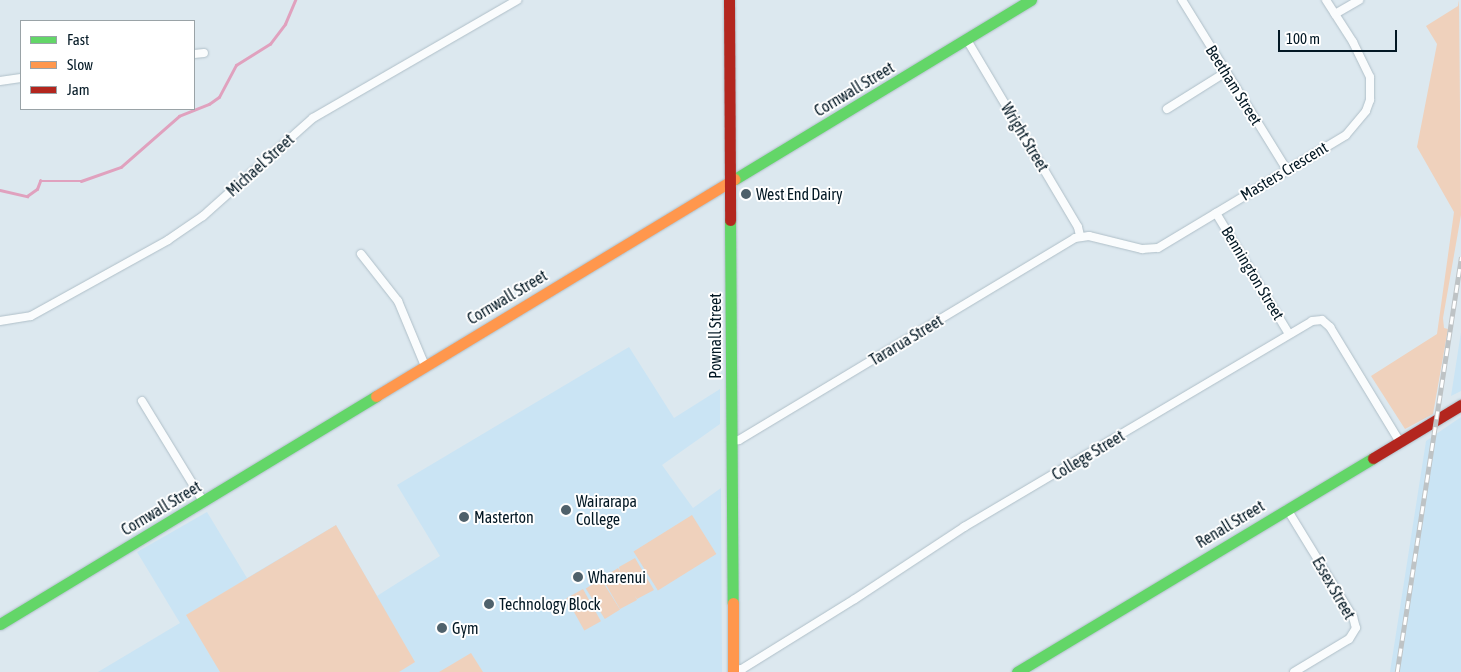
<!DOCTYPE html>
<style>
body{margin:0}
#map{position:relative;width:1461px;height:672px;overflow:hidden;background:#dce8ef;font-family:"Asap Condensed",sans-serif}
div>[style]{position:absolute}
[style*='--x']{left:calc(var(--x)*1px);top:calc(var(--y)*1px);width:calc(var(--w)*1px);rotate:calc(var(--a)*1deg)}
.built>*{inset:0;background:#cae4f4}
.green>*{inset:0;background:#efd1bc;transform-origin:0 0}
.stream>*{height:2.5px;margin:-1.25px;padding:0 1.25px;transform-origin:1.25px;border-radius:1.25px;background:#e0a1be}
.roads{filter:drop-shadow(0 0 1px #afbfc8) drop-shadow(0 0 1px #afbfc8)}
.street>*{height:8px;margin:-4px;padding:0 4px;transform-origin:4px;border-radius:4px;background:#fafcfd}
.fast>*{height:11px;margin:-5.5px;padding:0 5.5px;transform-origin:5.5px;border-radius:5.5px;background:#63d668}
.slow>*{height:11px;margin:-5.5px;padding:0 5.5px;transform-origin:5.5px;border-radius:5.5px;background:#ff974d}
.jam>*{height:11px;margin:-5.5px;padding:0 5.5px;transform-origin:5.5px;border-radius:5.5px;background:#b3261e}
.rail>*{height:4.5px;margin-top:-2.25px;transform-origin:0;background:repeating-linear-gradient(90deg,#fff 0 8px,#bec3c5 0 16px);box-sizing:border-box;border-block:1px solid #bec3c5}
.dots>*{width:14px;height:14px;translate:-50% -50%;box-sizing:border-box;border:2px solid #fff;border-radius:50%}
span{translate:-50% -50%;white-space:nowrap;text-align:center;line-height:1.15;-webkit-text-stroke:4px #fff;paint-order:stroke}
.street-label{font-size:16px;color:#031824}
.poi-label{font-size:16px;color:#031824}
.left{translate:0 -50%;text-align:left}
.legend{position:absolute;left:20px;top:20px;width:175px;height:90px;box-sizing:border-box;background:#fff;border:1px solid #9aa3a7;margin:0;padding:6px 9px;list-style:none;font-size:15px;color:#031824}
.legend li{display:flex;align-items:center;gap:10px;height:25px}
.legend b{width:25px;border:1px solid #9aa3a7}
.scale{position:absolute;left:1278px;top:30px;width:119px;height:22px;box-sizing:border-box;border:2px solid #031824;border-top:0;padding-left:6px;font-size:15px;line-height:18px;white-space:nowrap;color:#031824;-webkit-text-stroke:4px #fff;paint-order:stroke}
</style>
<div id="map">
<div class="built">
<div style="clip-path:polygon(1461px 332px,1461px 391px,1451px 396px)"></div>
<div style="clip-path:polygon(629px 347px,674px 418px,720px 389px,720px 424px,662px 465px,693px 508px,721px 488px,722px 672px,98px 672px,180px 623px,137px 552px,207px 512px,247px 578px,336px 525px,377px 596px,440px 556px,397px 485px)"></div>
<div style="clip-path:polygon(1461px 417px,1461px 672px,1390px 672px,1426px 441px)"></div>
</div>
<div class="green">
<div style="clip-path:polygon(1459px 0,1461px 215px,1443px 318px,1444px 328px,1448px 329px,1433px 414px,1405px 429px,1371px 376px,1437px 334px,1454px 212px,1417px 147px,1437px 44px,1426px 26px,1458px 6px)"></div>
<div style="left:692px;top:515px;width:46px;height:69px;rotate:58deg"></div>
<div style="clip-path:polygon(336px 525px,415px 662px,399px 672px,220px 672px,186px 615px)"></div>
<div style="clip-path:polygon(635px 558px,654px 590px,637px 599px,635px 596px,637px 600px,620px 609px,602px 578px,618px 568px,620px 571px,619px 567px)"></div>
<div style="left:601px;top:579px;width:36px;height:18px;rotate:58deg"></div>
<div style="left:583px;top:589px;width:37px;height:19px;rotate:61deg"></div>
<div style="clip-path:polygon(471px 653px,483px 672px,439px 672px)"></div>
</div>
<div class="stream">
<div style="--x:0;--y:190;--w:28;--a:13"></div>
<div style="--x:27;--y:196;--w:12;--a:-35"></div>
<div style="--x:37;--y:189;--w:9;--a:-69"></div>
<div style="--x:40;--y:181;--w:41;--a:0"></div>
<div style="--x:81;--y:181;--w:42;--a:-19.3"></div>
<div style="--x:121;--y:167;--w:77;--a:-41.3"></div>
<div style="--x:179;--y:116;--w:32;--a:-22"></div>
<div style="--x:209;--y:104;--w:12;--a:-35"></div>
<div style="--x:219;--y:97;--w:36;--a:-62"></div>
<div style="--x:236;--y:65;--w:40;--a:-32"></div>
<div style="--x:270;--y:44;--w:25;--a:-53"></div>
<div style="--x:285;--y:24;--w:26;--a:-67"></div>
</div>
<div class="roads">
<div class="street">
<div style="--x:1182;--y:0;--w:200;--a:58.3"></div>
<div style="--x:1335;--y:14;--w:28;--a:-30"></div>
<div style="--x:967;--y:40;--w:217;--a:59.3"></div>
<div style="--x:1078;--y:227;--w:9;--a:77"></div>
<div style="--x:194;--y:54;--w:10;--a:-6"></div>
<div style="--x:0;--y:81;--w:21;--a:-8"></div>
<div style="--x:1167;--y:109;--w:70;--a:-32.1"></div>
<div style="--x:1216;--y:213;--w:141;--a:58.9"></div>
<div style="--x:361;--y:254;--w:60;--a:51.8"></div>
<div style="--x:398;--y:301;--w:70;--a:67.4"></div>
<div style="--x:0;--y:321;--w:31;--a:-9"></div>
<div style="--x:31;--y:316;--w:157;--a:-29"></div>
<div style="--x:168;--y:240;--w:42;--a:-34.4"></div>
<div style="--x:203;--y:216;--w:147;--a:-41.7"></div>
<div style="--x:313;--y:118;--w:236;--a:-30"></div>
<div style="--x:142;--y:401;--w:117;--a:58.6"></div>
<div style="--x:732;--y:441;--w:7;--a:-8"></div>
<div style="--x:739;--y:440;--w:392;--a:-31"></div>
<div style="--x:1075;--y:238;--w:14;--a:-8"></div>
<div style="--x:1089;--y:236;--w:55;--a:13.8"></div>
<div style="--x:1142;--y:249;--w:16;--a:-4"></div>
<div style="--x:1158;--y:248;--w:219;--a:-31"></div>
<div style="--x:1346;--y:135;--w:31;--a:-50"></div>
<div style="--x:1366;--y:111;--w:12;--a:-70"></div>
<div style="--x:1370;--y:100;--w:23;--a:-90"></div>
<div style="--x:1370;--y:77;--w:39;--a:-116"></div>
<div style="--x:1353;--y:42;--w:50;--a:-122.7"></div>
<div style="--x:1287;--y:509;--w:127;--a:58.6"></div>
<div style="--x:1353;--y:617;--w:11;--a:75"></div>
<div style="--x:1356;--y:628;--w:13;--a:122"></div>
<div style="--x:1349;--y:639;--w:64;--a:149"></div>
<div style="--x:733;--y:670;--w:9;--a:-6"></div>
<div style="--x:742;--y:669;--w:133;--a:-31.8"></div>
<div style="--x:855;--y:599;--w:131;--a:-33.4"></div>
<div style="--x:964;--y:527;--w:404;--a:-30.6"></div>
<div style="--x:1312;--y:321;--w:10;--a:-6"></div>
<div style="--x:1322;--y:320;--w:11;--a:41"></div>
<div style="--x:1330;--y:327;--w:135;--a:58.7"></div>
</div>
<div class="fast">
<div style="--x:735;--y:179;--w:346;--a:-31.2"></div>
<div style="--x:730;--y:220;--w:383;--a:89.6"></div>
<div style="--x:0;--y:624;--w:440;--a:-31.2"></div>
<div style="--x:1017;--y:672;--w:415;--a:-31"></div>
</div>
<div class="slow">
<div style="--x:376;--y:396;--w:419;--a:-31.2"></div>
<div style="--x:733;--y:603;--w:69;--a:90"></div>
</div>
<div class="jam">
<div style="--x:729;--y:0;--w:220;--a:89.7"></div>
<div style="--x:1373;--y:458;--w:103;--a:-31.1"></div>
</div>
</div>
<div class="rail">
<div style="--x:1397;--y:672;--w:420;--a:-81.2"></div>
</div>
<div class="dots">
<div style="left:746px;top:194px;background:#4f616b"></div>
<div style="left:566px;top:510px;background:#4f616b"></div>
<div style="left:464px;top:517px;background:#4f616b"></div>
<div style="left:578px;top:577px;background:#4f616b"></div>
<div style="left:489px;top:604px;background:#4f616b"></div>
<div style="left:442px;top:628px;background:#4f616b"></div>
</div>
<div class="street-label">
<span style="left:1234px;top:85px;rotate:58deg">Beetham Street</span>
<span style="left:854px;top:89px;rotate:-31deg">Cornwall Street</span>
<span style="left:1025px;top:137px;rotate:59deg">Wright Street</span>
<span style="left:260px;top:165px;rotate:-42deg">Michael Street</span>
<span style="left:1284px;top:171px;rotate:-31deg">Masters Crescent</span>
<span style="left:1253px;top:273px;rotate:59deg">Bennington Street</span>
<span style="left:507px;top:297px;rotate:-31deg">Cornwall Street</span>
<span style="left:715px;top:336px;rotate:-90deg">Pownall Street</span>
<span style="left:906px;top:340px;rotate:-31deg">Tararua Street</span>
<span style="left:1088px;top:455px;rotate:-31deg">College Street</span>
<span style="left:161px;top:508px;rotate:-31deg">Cornwall Street</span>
<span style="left:1230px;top:524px;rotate:-31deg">Renall Street</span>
<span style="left:1334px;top:588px;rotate:60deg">Essex Street</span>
</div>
<div class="poi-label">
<span class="left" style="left:756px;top:194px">West End Dairy</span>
<span class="left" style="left:576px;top:510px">Wairarapa<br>College</span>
<span class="left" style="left:474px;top:517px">Masterton</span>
<span class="left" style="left:588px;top:577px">Wharenui</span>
<span class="left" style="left:499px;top:604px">Technology Block</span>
<span class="left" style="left:452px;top:628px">Gym</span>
</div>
<ul class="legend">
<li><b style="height:6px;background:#63d668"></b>Fast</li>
<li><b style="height:6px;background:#ff974d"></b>Slow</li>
<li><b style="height:6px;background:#b3261e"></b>Jam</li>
</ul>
<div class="scale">100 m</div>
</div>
